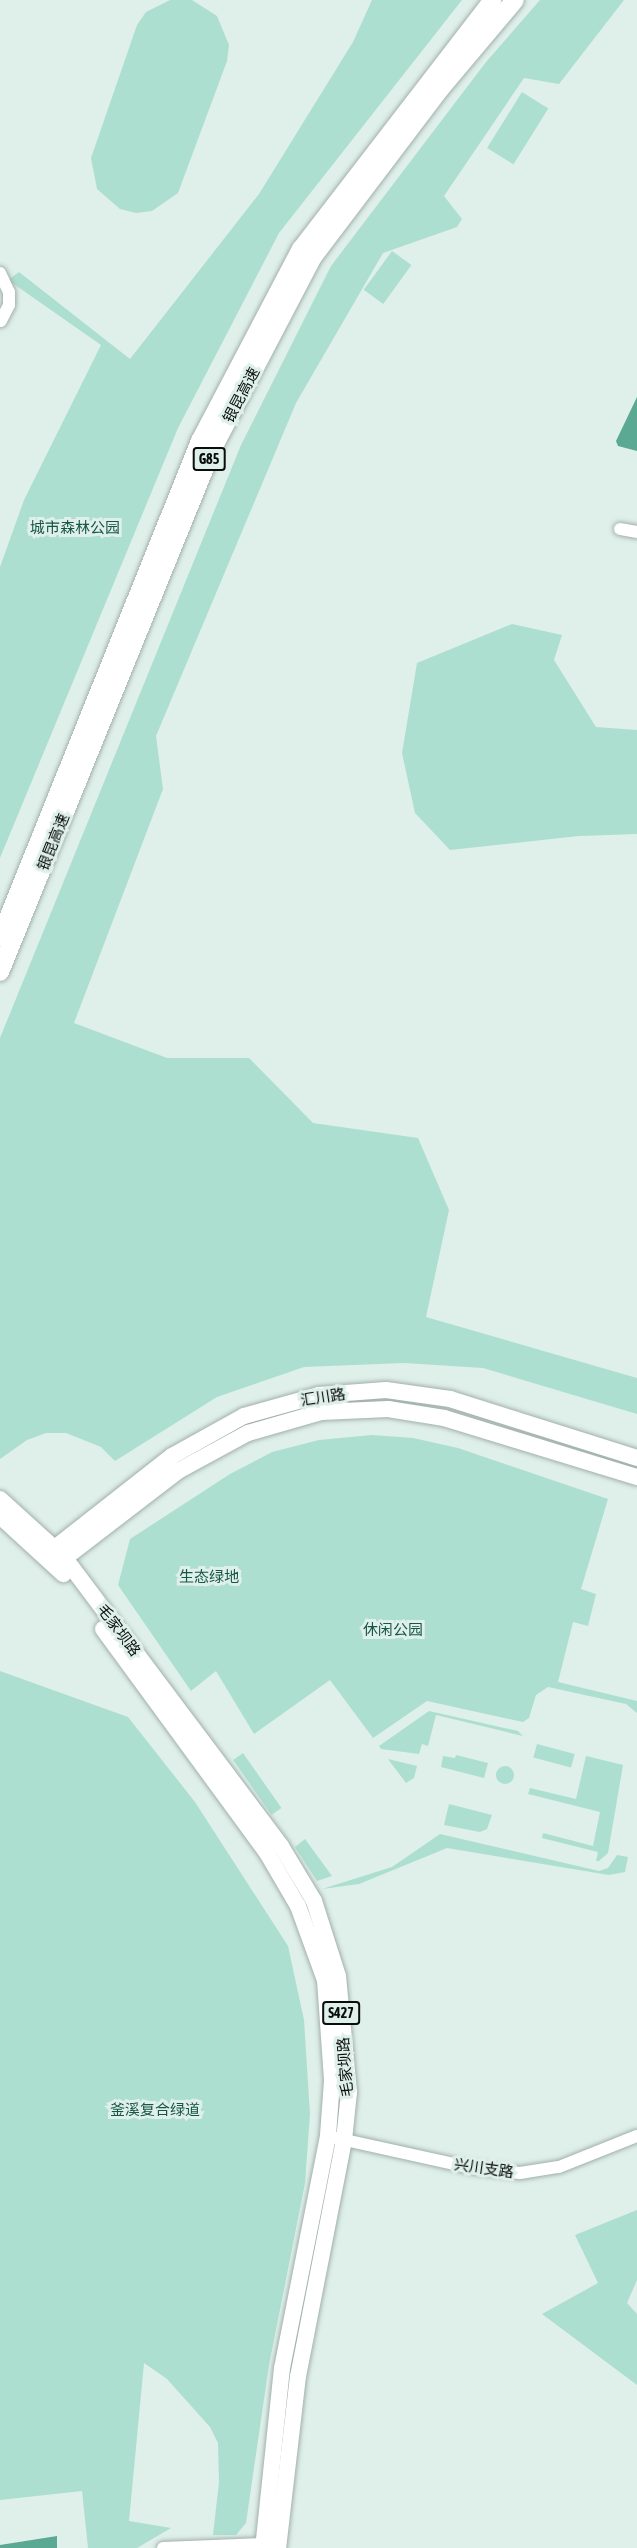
<!DOCTYPE html>
<meta charset="utf-8">
<style>
body{margin:0}
#map{position:relative;width:637px;height:2548px;overflow:hidden;background:#dfefea;font-family:"Asap Condensed","Noto Sans SC",sans-serif}
div>[style]{position:absolute}
[style*='--x']{left:calc(var(--x)*1px);top:calc(var(--y)*1px);width:calc(var(--w)*1px);rotate:calc(var(--a)*1deg)}
.green>*{inset:0;background:#addfd0;transform-origin:0 0}
.round{border-radius:50%}
.water>*{inset:0;background:#5ca993}
.roads{filter:drop-shadow(0 0 2px #a1b0ab) drop-shadow(0 0 2px #a1b0ab)}
.minor>*{height:12px;margin:-6px;padding:0 6px;transform-origin:6px;border-radius:6px;background:#fff}
.major>*{height:16px;margin:-8px;padding:0 8px;transform-origin:8px;border-radius:8px;background:#fff}
.highway>*{height:18px;margin:-9px;padding:0 9px;transform-origin:9px;border-radius:9px;background:#fff}
span{translate:-50% -50%;white-space:nowrap;text-align:center;line-height:1.15;-webkit-text-stroke:6px #dfefea;paint-order:stroke}
.shield-label span{padding:2px 4px;background:#dfefea;border:2px solid;border-radius:4px;-webkit-text-stroke-width:0}
.shield-label{font-size:14px;color:#090e0c;font-weight:700}
.street-label{font-size:15px;color:#090e0c}
.park-label{font-size:15px;color:#165647}
</style>
<div id="map">
<div class="green">
<div style="clip-path:polygon(170px 0,192px 0,217px 16px,229px 45px,227px 61px,178px 193px,152px 211px,136px 213px,120px 209px,97px 189px,91px 158px,137px 25px,146px 12px)"></div>
<div style="clip-path:polygon(372px 0,462px 0,279px 233px,178px 428px,0 858px,0 567px,24px 500px,101px 345px,8px 280px,19px 272px,130px 359px,259px 194px,353px 42px)"></div>
<div style="clip-path:polygon(540px 0,624px 0,559px 84px,524px 78px,444px 196px,462px 219px,457px 227px,383px 253px,296px 403px,156px 736px,163px 789px,74px 1023px,167px 1058px,249px 1058px,313px 1123px,418px 1138px,449px 1210px,426px 1317px,637px 1378px,637px 1414px,483px 1368px,404px 1363px,304px 1367px,217px 1397px,115px 1461px,101px 1447px,66px 1433px,46px 1433px,27px 1440px,0 1459px,0 1038px,241px 445px,331px 266px,486px 62px)"></div>
<div style="left:522px;top:92px;width:31px;height:66px;rotate:32deg"></div>
<div style="left:392px;top:251px;width:24px;height:48px;rotate:36deg"></div>
<div style="clip-path:polygon(512px 624px,562px 635px,554px 660px,596px 727px,637px 730px,637px 834px,579px 836px,450px 850px,415px 813px,402px 753px,417px 663px)"></div>
<div style="clip-path:polygon(372px 1435px,413px 1438px,458px 1448px,608px 1499px,581px 1589px,596px 1594px,588px 1626px,573px 1622px,558px 1682px,637px 1701px,637px 1713px,626px 1704px,548px 1687px,536px 1695px,529px 1718px,523px 1722px,427px 1701px,373px 1738px,330px 1680px,254px 1734px,216px 1671px,191px 1691px,118px 1585px,130px 1539px,230px 1474px,272px 1452px,319px 1440px)"></div>
<div style="clip-path:polygon(0 1671px,128px 1717px,195px 1802px,288px 1946px,304px 2020px,310px 2114px,305px 2183px,269px 2365px,246px 2523px,236px 2535px,213px 2535px,219px 2482px,218px 2443px,210px 2427px,167px 2379px,144px 2363px,129px 2521px,171px 2528px,137px 2548px,88px 2548px,82px 2491px,0 2500px)"></div>
<div style="clip-path:polygon(429px 1711px,518px 1731px,523px 1736px,436px 1715px,428px 1746px,422px 1744px,419px 1754px,381px 1749px,379px 1746px)"></div>
<div style="left:537px;top:1744px;width:39px;height:14px;rotate:15deg"></div>
<div style="left:243px;top:1753px;width:67px;height:12px;rotate:55deg"></div>
<div style="clip-path:polygon(456px 1755px,488px 1763px,484px 1778px,441px 1767px,443px 1756px,455px 1758px)"></div>
<div style="clip-path:polygon(586px 1756px,623px 1765px,608px 1853px,599px 1861px,596px 1861px,598px 1852px,542px 1838px,543px 1833px,593px 1846px,600px 1812px,528px 1794px,530px 1788px,576px 1799px)"></div>
<div style="clip-path:polygon(388px 1759px,417px 1766px,414px 1778px,406px 1783px)"></div>
<div class="round" style="left:496px;top:1766px;width:18px;height:18px"></div>
<div style="clip-path:polygon(449px 1804px,492px 1815px,487px 1829px,480px 1832px,444px 1825px)"></div>
<div style="clip-path:polygon(440px 1834px,599px 1871px,608px 1868px,617px 1855px,628px 1857px,625px 1872px,609px 1875px,447px 1848px,359px 1884px,322px 1889px,392px 1867px)"></div>
<div style="clip-path:polygon(305px 1839px,332px 1876px,317px 1881px,295px 1847px)"></div>
<div style="clip-path:polygon(637px 2210px,637px 2280px,627px 2303px,637px 2314px,637px 2385px,542px 2314px,598px 2283px,575px 2235px)"></div>
</div>
<div class="water">
<div style="clip-path:polygon(637px 397px,637px 451px,618px 446px,616px 441px)"></div>
<div style="clip-path:polygon(57px 2536px,57px 2548px,0 2548px,0 2545px)"></div>
</div>
<div class="roads">
<div class="minor">
<div style="--x:0;--y:273;--w:21;--a:65"></div>
<div style="--x:9;--y:292;--w:13;--a:90"></div>
<div style="--x:9;--y:305;--w:18;--a:117"></div>
<div style="--x:620;--y:529;--w:17;--a:10"></div>
<div style="--x:336;--y:2138;--w:140;--a:12.4"></div>
<div style="--x:473;--y:2168;--w:47;--a:6.1"></div>
<div style="--x:520;--y:2173;--w:39;--a:-9"></div>
<div style="--x:559;--y:2167;--w:84;--a:-21.7"></div>
<div style="--x:163;--y:2548;--w:100;--a:-2.3"></div>
</div>
<div class="major">
<div style="--x:0;--y:1499;--w:86;--a:42.2"></div>
<div style="--x:64;--y:1557;--w:361;--a:53.1"></div>
<div style="--x:281;--y:1846;--w:64;--a:59"></div>
<div style="--x:314;--y:1901;--w:79;--a:72.3"></div>
<div style="--x:338;--y:1976;--w:117;--a:84.6"></div>
<div style="--x:349;--y:2092;--w:48;--a:95.9"></div>
<div style="--x:344;--y:2140;--w:240;--a:101"></div>
<div style="--x:298;--y:2376;--w:173;--a:96.6"></div>
<div style="--x:0;--y:1516;--w:86;--a:42.6"></div>
<div style="--x:47;--y:1554;--w:159;--a:-38.1"></div>
<div style="--x:172;--y:1456;--w:82;--a:-29.1"></div>
<div style="--x:244;--y:1416;--w:78;--a:-15.6"></div>
<div style="--x:319;--y:1395;--w:67;--a:-4.3"></div>
<div style="--x:386;--y:1390;--w:65;--a:8"></div>
<div style="--x:450;--y:1399;--w:196;--a:17.5"></div>
<div style="--x:57;--y:1564;--w:153;--a:-37.5"></div>
<div style="--x:178;--y:1471;--w:80;--a:-28.5"></div>
<div style="--x:248;--y:1433;--w:76;--a:-16"></div>
<div style="--x:321;--y:1412;--w:67;--a:-2.6"></div>
<div style="--x:388;--y:1409;--w:57;--a:9.1"></div>
<div style="--x:444;--y:1418;--w:202;--a:17"></div>
<div style="--x:103;--y:1629;--w:278;--a:53.8"></div>
<div style="--x:267;--y:1853;--w:61;--a:59.7"></div>
<div style="--x:298;--y:1906;--w:79;--a:70"></div>
<div style="--x:325;--y:1980;--w:101;--a:86"></div>
<div style="--x:332;--y:2081;--w:55;--a:94.2"></div>
<div style="--x:328;--y:2136;--w:237;--a:101.2"></div>
<div style="--x:282;--y:2368;--w:181;--a:96"></div>
</div>
<div class="highway">
<div style="--x:0;--y:938;--w:536;--a:-68.08"></div>
<div style="--x:200;--y:441;--w:217;--a:-62.3"></div>
<div style="--x:301;--y:249;--w:314;--a:-52.4"></div>
<div style="--x:0;--y:972;--w:566;--a:-67.88"></div>
<div style="--x:213;--y:448;--w:216;--a:-62.4"></div>
<div style="--x:313;--y:257;--w:211;--a:-52.9"></div>
<div style="--x:440;--y:89;--w:116;--a:-49.9"></div>
</div>
</div>
<div class="shield-label">
<span style="left:209px;top:459px">G85</span>
<span style="left:341px;top:2013px">S427</span>
</div>
<div class="street-label">
<span style="left:241px;top:395px;rotate:-62deg">银昆高速</span>
<span style="left:53px;top:842px;rotate:-68deg">银昆高速</span>
<span style="left:323px;top:1397px;rotate:-9deg">汇川路</span>
<span style="left:119px;top:1630px;rotate:53deg">毛家坝路</span>
<span style="left:345px;top:2067px;rotate:-94deg">毛家坝路</span>
<span style="left:484px;top:2168px;rotate:8deg">兴川支路</span>
</div>
<div class="park-label">
<span style="left:75px;top:528px">城市森林公园</span>
<span style="left:209px;top:1577px">生态绿地</span>
<span style="left:393px;top:1630px">休闲公园</span>
<span style="left:155px;top:2110px">釜溪复合绿道</span>
</div>
</div>
